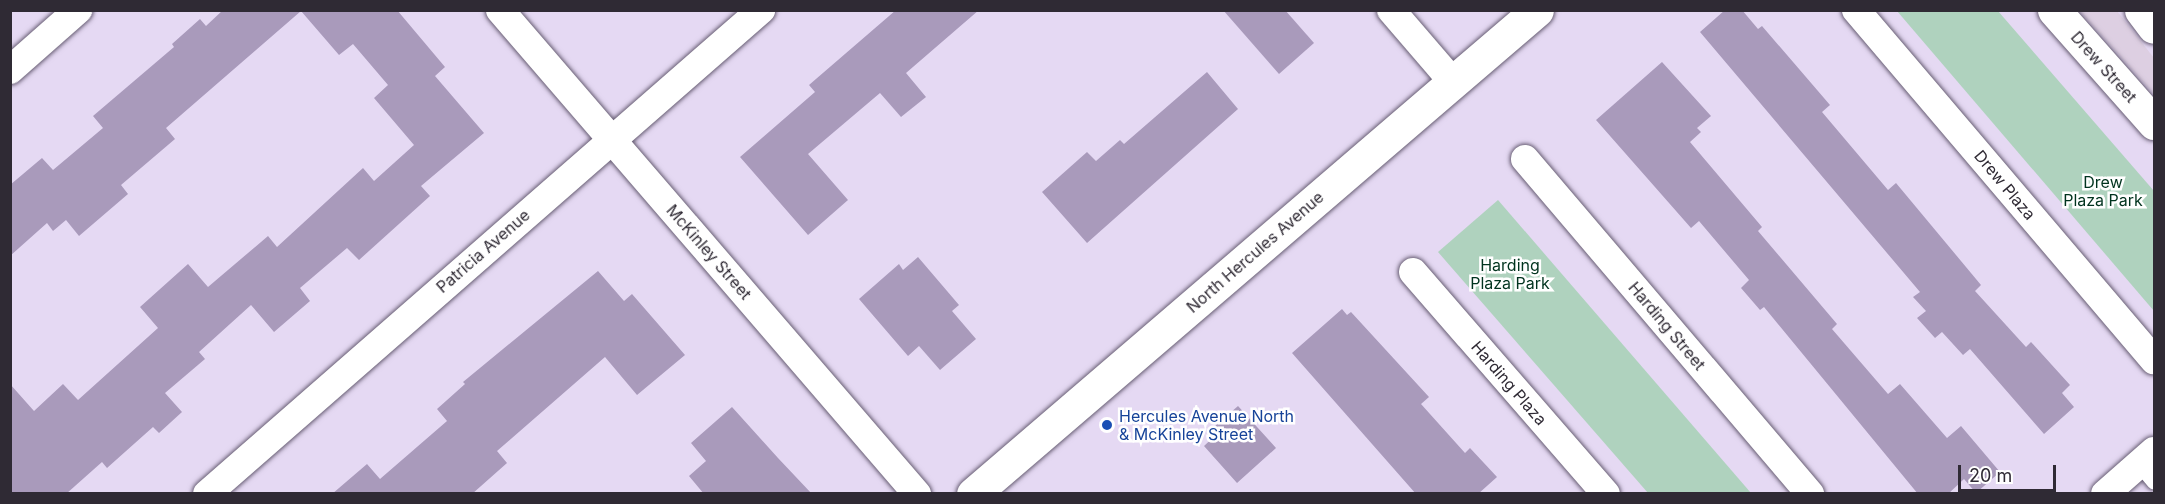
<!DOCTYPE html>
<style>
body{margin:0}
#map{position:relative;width:2165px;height:504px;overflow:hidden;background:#e5d9f3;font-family:Inter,sans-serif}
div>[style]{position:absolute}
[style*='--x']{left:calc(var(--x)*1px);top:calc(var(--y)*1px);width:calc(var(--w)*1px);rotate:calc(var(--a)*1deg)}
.commercial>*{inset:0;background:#ddcfe2}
.green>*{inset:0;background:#afd2be}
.building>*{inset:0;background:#a99abb}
.roads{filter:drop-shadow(0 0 2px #685e74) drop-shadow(0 0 2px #685e74)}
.lane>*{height:15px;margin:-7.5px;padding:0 7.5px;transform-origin:7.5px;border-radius:7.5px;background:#fff}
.street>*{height:28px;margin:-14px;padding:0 14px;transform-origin:14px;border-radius:14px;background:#fff}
.secondary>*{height:33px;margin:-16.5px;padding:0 16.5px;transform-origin:16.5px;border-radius:16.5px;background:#fff}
.dots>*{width:16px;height:16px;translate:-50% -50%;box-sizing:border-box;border:3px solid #fff;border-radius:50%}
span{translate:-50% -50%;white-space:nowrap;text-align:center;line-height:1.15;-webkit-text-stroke:5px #fff;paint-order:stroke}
.street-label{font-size:16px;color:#2f2a34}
.park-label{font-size:16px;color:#00331e}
.transit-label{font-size:16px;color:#164399}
.left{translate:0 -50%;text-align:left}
.frame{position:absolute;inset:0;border:12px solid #2f2a34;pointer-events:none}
.scale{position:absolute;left:1958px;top:465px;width:98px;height:27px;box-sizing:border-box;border:3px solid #2f2a34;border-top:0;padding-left:8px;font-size:18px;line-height:21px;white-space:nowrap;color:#2f2a34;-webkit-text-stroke:4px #fff;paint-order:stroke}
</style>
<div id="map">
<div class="commercial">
<div style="clip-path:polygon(2080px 11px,2117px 11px,2154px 58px,2154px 94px)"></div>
</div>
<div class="green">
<div style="clip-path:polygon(1897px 11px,1998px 11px,2154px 191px,2154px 311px)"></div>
<div style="clip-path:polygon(1498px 200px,1751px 493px,1648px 493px,1438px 252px)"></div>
</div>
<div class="building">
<div style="clip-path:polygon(223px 10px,397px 10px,445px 67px,435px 76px,484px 133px,421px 186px,430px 196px,359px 260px,347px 248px,300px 288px,310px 301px,274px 332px,251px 305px,199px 352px,205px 359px,165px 393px,182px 412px,159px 433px,153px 427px,107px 468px,102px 462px,66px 494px,10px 494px,10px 384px,34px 411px,63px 384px,78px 400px,158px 328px,140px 307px,188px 264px,208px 287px,268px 236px,277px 247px,363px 168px,374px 181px,414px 145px,374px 98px,388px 85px,353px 44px,339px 55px,301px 11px,166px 128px,175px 139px,121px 185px,128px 194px,79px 236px,66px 220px,53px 231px,47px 223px,10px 256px,10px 185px,42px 158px,53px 170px,103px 128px,93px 116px,174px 47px,172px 44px,200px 19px,206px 26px)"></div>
<div style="clip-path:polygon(896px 10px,979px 10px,906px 73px,926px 97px,901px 117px,880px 93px,808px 154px,848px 200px,808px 235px,740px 157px,815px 92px,809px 85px)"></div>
<div style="clip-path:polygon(1223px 10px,1285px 10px,1314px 43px,1279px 74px)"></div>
<div style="clip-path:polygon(1725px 10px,1742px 10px,1758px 29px,1762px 26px,1830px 105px,1822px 112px,1888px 190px,1896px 183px,1981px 285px,1975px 291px,2026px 347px,2031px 342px,2070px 385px,2062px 393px,2074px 407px,2044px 434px,1970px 349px,1963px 355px,1942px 332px,1935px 338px,1917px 318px,1926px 311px,1913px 297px,1920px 292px,1700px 32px)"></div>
<div style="clip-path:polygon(1662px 62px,1711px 116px,1697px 128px,1701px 132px,1690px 142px,1762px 227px,1758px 231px,1837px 324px,1832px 329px,1888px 394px,1900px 384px,1947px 438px,1961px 426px,2000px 472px,1976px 493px,1964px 479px,1948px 494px,1918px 494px,1764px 307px,1760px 310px,1741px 288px,1749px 280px,1699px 221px,1691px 228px,1596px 120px)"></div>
<div style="clip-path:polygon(1207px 72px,1238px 109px,1087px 243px,1042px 192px,1087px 152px,1096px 161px,1120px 140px,1124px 144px)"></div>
<div style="clip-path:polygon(918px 257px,959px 305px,952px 311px,976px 339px,940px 370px,919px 346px,908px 356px,859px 299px,899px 264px,903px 270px)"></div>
<div style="clip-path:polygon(598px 271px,624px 301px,632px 294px,685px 355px,637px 395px,605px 357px,497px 451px,507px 463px,472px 494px,332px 494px,367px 464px,380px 479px,447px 421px,437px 409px,465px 384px,463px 382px)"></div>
<div style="clip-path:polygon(1342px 309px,1347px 315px,1351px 312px,1429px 397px,1421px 404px,1465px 453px,1470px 448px,1497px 477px,1478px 494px,1416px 494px,1292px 353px)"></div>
<div style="clip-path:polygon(1238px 406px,1276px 448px,1237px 483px,1204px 446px,1218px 433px,1214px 427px)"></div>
<div style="clip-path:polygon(732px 407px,778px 458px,812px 494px,704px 494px,689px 476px,706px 461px,691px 443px)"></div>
</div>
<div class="roads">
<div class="lane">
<div style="--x:2139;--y:464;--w:23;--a:50"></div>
</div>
<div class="street">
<div style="--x:500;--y:10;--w:639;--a:49.25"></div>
<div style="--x:1391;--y:10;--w:95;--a:49.3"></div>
<div style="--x:1856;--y:10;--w:460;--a:49.6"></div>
<div style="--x:10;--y:70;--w:91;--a:-41.4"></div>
<div style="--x:1525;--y:159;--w:440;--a:49.6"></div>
<div style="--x:1413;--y:272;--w:294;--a:49"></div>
<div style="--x:207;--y:494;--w:736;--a:-41.14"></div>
<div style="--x:2105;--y:494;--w:65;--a:-41.3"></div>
</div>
<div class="secondary">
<div style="--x:2054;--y:10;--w:151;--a:48.5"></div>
<div style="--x:2141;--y:10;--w:21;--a:53"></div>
<div style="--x:973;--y:494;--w:743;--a:-40.63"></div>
</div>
</div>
<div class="dots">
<div style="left:1107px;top:425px;background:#1a4fb4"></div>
</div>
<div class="street-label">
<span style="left:2104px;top:67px;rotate:48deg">Drew Street</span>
<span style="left:2005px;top:185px;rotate:50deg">Drew Plaza</span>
<span style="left:483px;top:251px;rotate:-41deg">Patricia Avenue</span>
<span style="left:709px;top:252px;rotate:49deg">McKinley Street</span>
<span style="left:1255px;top:252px;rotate:-41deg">North Hercules Avenue</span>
<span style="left:1667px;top:326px;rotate:50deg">Harding Street</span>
<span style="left:1509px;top:383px;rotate:49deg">Harding Plaza</span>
</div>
<div class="park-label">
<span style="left:2103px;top:191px">Drew<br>Plaza Park</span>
<span style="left:1510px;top:274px">Harding<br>Plaza Park</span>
</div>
<div class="transit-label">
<span class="left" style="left:1119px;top:425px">Hercules Avenue North<br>&amp; McKinley Street</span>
</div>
<div class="frame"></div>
<div class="scale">20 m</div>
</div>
